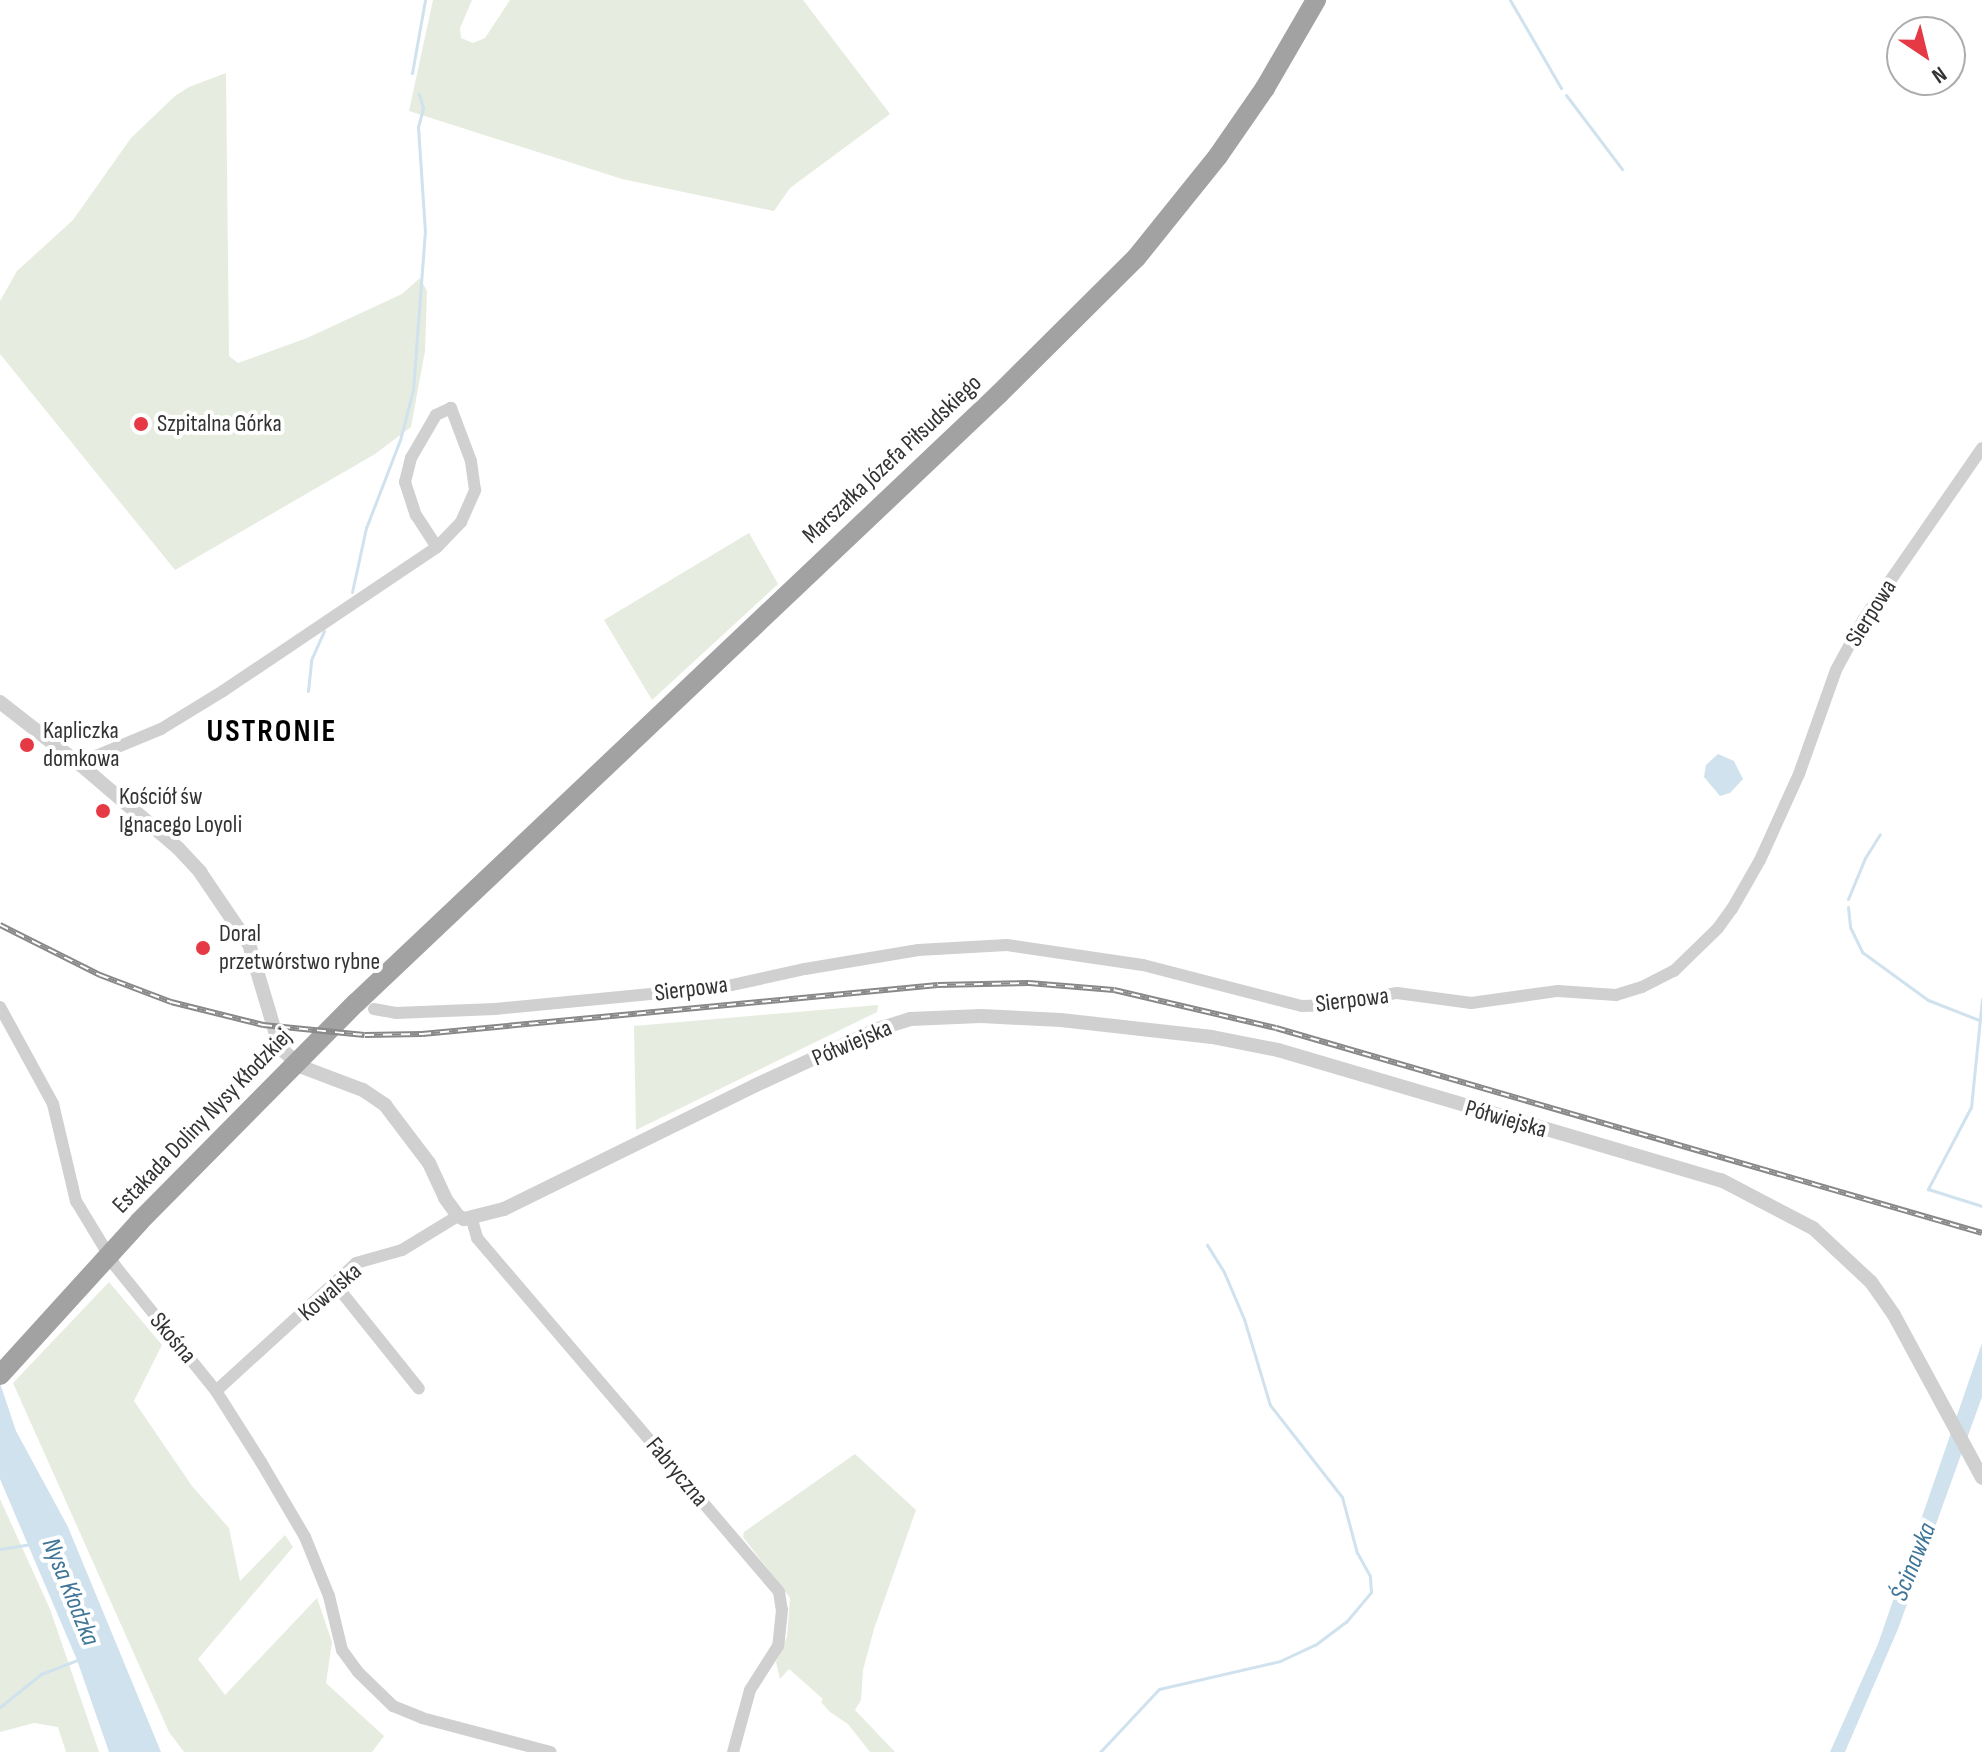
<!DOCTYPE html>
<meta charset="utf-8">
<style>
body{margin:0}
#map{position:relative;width:1982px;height:1752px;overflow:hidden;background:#fff;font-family:"Sofia Sans Condensed",sans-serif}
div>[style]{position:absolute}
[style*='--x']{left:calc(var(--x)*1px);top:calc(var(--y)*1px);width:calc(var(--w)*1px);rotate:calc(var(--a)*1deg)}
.green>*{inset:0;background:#e6ecdf}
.water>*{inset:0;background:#cfe2ee}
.stream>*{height:3px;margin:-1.5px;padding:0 1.5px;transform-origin:1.5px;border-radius:1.5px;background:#cfe2ee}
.minor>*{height:12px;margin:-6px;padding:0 6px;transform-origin:6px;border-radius:6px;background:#d0d0d0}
.tertiary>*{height:14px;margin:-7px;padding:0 7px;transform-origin:7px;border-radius:7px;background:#d0d0d0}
.trunk>*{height:20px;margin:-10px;padding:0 10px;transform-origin:10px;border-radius:10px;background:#a2a2a2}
.rail>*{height:6px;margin-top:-3px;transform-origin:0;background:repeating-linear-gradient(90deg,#fff 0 9px,#888 0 18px);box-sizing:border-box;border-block:2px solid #888}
.dots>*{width:22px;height:22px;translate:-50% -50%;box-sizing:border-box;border:4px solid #fff;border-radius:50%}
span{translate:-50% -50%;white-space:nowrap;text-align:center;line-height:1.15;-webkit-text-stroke:8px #fff;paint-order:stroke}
.poi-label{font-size:24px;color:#333}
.left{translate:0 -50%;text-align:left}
.street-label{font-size:24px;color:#333}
.water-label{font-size:26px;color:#3f7597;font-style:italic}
.district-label{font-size:32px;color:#000;font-weight:700;letter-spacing:2px}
.north{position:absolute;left:1886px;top:16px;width:80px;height:80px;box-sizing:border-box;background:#fff;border:2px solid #adadad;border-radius:50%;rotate:145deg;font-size:22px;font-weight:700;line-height:32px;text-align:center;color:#333}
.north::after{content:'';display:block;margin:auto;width:28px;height:36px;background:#e63946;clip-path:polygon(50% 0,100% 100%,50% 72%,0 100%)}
</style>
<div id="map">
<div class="green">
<div style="clip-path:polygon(433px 0,472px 0,460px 28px,461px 38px,473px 43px,485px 38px,510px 0,803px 0,890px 114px,790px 188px,774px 211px,622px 179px,409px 111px)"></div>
<div style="clip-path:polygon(226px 73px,229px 356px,238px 363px,307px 338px,402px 294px,420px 278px,427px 291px,425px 351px,411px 427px,375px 454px,175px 570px,0 354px,0 301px,17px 271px,73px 220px,131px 138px,175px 96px,189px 87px)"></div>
<div style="clip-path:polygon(749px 533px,778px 584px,652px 700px,604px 620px)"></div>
<div style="clip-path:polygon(878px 1005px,877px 1012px,636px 1130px,634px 1026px)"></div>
<div style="clip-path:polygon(109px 1282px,162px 1345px,134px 1401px,192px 1486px,229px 1528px,240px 1581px,285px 1535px,293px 1547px,198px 1659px,225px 1695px,317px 1598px,332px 1642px,326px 1683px,384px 1736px,372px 1752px,184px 1752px,169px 1732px,13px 1383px)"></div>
<div style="clip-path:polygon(855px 1454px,916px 1510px,874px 1629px,863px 1670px,861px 1700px,855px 1710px,895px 1752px,870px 1752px,848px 1724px,830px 1712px,821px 1702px,823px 1699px,789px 1669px,780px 1679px,776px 1662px,787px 1637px,790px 1598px,743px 1537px,744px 1532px)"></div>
<div style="clip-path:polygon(0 1499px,50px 1609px,99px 1752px,66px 1752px,58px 1727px,34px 1723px,0 1732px)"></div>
</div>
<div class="water">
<div style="clip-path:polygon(1718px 754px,1734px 761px,1743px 779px,1730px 793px,1720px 796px,1704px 777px,1706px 765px)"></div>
<div style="clip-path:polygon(1982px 1343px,1982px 1397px,1898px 1629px,1845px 1752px,1830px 1752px,1878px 1644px)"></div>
<div style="clip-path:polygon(0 1383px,16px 1431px,68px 1527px,161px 1752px,109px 1752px,77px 1660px,0 1479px)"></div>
</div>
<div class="stream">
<div style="--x:1510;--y:0;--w:102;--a:59.9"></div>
<div style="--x:412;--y:73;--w:74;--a:-79.9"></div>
<div style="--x:1566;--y:95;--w:93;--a:52.9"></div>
<div style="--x:352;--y:592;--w:66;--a:-77.7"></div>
<div style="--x:366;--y:528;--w:94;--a:-68.9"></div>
<div style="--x:400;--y:440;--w:52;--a:-75.4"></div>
<div style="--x:413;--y:390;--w:158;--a:-85.7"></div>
<div style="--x:425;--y:232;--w:105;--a:-93.8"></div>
<div style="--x:418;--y:127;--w:20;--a:-75"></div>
<div style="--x:423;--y:108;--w:15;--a:-106"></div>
<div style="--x:308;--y:691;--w:31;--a:-84"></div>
<div style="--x:311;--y:660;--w:32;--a:-66"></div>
<div style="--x:1848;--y:899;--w:44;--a:-67.5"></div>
<div style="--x:1865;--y:858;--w:28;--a:-58"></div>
<div style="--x:1848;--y:907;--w:20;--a:84"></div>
<div style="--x:1850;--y:927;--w:28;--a:64"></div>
<div style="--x:1862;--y:952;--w:82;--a:36"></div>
<div style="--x:1928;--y:1000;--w:55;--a:21.4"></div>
<div style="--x:1982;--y:999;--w:109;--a:95.8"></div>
<div style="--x:1971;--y:1107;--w:93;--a:117.7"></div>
<div style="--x:1928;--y:1189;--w:57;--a:17.5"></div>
<div style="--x:0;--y:1549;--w:32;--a:-9"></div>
<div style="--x:0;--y:1707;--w:53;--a:-38.8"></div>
<div style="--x:41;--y:1674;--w:40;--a:-21"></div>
<div style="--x:1100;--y:1752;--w:86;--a:-46.9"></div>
<div style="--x:1159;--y:1689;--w:124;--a:-13"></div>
<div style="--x:1280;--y:1661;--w:38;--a:-25"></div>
<div style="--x:1315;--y:1645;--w:39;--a:-37"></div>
<div style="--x:1346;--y:1622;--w:39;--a:-50"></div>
<div style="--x:1371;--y:1592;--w:16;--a:-94"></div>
<div style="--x:1370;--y:1576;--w:26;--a:-119"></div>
<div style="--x:1357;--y:1553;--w:58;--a:-105"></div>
<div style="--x:1342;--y:1497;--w:117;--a:-128"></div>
<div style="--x:1270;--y:1405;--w:90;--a:-106.8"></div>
<div style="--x:1244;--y:1319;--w:51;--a:-113.1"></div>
<div style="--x:1224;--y:1272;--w:32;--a:-122"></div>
</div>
<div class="minor">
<div style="--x:82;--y:766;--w:12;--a:-42"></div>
<div style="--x:91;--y:758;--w:76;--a:-22.5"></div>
<div style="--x:161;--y:729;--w:73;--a:-31.5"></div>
<div style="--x:223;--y:691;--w:258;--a:-33.9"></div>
<div style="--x:437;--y:547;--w:35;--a:-46"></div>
<div style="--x:461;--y:522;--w:35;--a:-66"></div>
<div style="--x:475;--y:490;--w:29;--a:-98"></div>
<div style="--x:471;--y:461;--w:57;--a:-110.7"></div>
<div style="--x:451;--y:408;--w:17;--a:155"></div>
<div style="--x:436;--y:415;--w:50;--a:120.2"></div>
<div style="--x:411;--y:458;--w:25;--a:104"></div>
<div style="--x:405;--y:482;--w:35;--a:72"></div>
<div style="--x:416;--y:515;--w:38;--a:57"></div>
<div style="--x:0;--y:1007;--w:111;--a:61.3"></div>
<div style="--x:53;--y:1104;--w:100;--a:76.7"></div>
<div style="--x:76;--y:1201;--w:77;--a:58.8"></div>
<div style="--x:116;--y:1267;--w:159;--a:51.1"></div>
<div style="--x:216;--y:1391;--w:84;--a:57.6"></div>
<div style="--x:261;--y:1462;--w:87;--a:59.6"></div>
<div style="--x:305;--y:1537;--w:64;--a:67.9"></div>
<div style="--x:329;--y:1596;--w:56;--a:76.5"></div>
<div style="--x:342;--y:1650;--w:27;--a:54"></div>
<div style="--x:358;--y:1672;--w:49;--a:44.2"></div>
<div style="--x:393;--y:1706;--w:31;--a:22"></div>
<div style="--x:422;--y:1718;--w:133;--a:14.8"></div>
<div style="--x:374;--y:1009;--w:22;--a:10"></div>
<div style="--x:396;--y:1013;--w:99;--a:-2.3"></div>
<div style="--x:495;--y:1009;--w:229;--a:-5.5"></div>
<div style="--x:723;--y:987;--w:84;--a:-12.4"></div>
<div style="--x:805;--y:969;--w:115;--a:-9.5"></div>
<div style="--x:918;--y:950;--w:89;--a:-3.2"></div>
<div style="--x:1007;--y:945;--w:137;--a:8.4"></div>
<div style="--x:1143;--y:965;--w:164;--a:14.5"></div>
<div style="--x:1302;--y:1006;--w:30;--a:-2"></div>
<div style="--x:1332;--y:1005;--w:66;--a:-10.5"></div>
<div style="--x:1397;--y:993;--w:75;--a:7.7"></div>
<div style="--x:1471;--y:1003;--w:88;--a:-7.9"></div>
<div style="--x:1558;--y:991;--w:58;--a:3.9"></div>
<div style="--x:1616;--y:995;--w:27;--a:-17"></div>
<div style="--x:1642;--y:987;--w:36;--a:-27"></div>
<div style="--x:1674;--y:971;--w:62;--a:-44.3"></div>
<div style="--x:1718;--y:928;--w:24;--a:-54"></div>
<div style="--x:1732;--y:909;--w:56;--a:-60.3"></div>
<div style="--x:1760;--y:860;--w:94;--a:-65.6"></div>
<div style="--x:1799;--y:774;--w:110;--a:-70.4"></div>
<div style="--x:1836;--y:670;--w:57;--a:-61.6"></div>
<div style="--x:1863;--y:620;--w:209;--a:-55.3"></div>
<div style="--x:472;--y:1220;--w:19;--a:74"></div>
<div style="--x:477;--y:1238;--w:465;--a:49.5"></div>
<div style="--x:779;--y:1592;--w:18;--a:81"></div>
<div style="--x:782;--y:1610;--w:36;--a:96"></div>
<div style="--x:778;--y:1646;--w:52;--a:122.5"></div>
<div style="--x:750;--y:1690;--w:64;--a:105.3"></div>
<div style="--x:335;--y:1284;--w:134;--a:51.3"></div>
<div style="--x:216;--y:1391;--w:190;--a:-42.4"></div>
<div style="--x:356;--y:1263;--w:48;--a:-15.8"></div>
<div style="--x:402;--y:1250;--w:66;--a:-31.3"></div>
</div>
<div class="tertiary">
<div style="--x:0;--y:702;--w:104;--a:38"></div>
<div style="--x:82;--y:766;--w:126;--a:40.5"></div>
<div style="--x:178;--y:848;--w:33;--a:47"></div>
<div style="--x:200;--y:872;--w:87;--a:55.8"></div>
<div style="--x:249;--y:944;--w:109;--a:73.4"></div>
<div style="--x:280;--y:1048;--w:29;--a:41"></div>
<div style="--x:302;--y:1067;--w:65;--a:20.7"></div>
<div style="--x:363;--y:1090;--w:27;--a:34"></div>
<div style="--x:385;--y:1105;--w:73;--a:52.8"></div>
<div style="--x:429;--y:1163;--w:38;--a:65"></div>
<div style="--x:445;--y:1198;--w:22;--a:54"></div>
<div style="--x:458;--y:1216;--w:7;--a:27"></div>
<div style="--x:464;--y:1219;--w:41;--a:-14"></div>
<div style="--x:504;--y:1209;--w:281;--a:-26.2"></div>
<div style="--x:756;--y:1085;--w:134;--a:-24.7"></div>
<div style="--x:878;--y:1029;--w:34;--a:-17"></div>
<div style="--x:910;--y:1019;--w:71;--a:-2.4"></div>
<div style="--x:981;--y:1016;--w:80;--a:2.9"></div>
<div style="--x:1061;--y:1020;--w:152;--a:6.4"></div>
<div style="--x:1212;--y:1037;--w:67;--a:11.1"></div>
<div style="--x:1278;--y:1050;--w:462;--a:16.4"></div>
<div style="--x:1721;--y:1180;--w:104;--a:27.6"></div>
<div style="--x:1813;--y:1228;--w:79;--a:43"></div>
<div style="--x:1871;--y:1282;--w:40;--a:55.1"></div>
<div style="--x:1894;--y:1315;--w:185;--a:61.6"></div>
</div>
<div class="trunk">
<div style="--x:0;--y:1375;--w:207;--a:-47.7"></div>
<div style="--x:139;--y:1222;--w:308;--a:-45.3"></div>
<div style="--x:356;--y:1003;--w:886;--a:-43.44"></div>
<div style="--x:999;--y:394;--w:193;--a:-44.8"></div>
<div style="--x:1136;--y:258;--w:131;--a:-51.2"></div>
<div style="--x:1218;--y:156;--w:83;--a:-55.3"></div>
<div style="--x:1265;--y:88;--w:102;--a:-59.9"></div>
</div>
<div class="rail">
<div style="--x:0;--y:925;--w:112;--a:26.6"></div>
<div style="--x:100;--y:975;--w:76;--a:20.8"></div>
<div style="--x:171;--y:1002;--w:95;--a:14"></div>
<div style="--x:263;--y:1025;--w:102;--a:5.6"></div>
<div style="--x:365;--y:1035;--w:57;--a:-1"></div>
<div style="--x:422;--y:1034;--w:518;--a:-5.42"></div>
<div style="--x:938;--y:985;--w:91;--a:-1.3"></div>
<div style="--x:1029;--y:983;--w:85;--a:4.7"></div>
<div style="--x:1114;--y:990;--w:166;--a:13.2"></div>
<div style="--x:1276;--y:1028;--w:735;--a:16.19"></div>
</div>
<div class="dots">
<div style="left:141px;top:424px;background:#e63946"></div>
<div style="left:27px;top:745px;background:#e63946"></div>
<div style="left:103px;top:811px;background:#e63946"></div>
<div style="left:203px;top:948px;background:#e63946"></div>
</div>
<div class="poi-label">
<span class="left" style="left:157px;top:424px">Szpitalna Górka</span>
<span class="left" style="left:43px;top:745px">Kapliczka<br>domkowa</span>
<span class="left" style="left:119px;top:811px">Kościół św<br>Ignacego Loyoli</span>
<span class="left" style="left:219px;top:948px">Doral<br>przetwórstwo rybne</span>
</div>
<div class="street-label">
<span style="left:892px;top:459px;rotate:-43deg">Marszałka Józefa Piłsudskiego</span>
<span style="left:1871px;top:613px;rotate:-58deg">Sierpowa</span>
<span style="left:691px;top:989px;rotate:-7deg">Sierpowa</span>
<span style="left:1352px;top:1000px;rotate:-7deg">Sierpowa</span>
<span style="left:852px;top:1043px;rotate:-23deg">Półwiejska</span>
<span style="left:1506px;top:1119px;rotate:16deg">Półwiejska</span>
<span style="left:202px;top:1121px;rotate:-46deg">Estakada Doliny Nysy Kłodzkiej</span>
<span style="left:330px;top:1292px;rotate:-41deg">Kowalska</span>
<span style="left:173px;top:1338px;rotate:50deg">Skośna</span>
<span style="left:677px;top:1472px;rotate:50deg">Fabryczna</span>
</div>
<div class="water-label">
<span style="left:1914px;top:1562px;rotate:-68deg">Ścinawka</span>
<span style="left:70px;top:1592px;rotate:68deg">Nysa Kłodzka</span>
</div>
<div class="district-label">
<span style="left:272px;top:732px">USTRONIE</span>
</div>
<div class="north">N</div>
</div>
